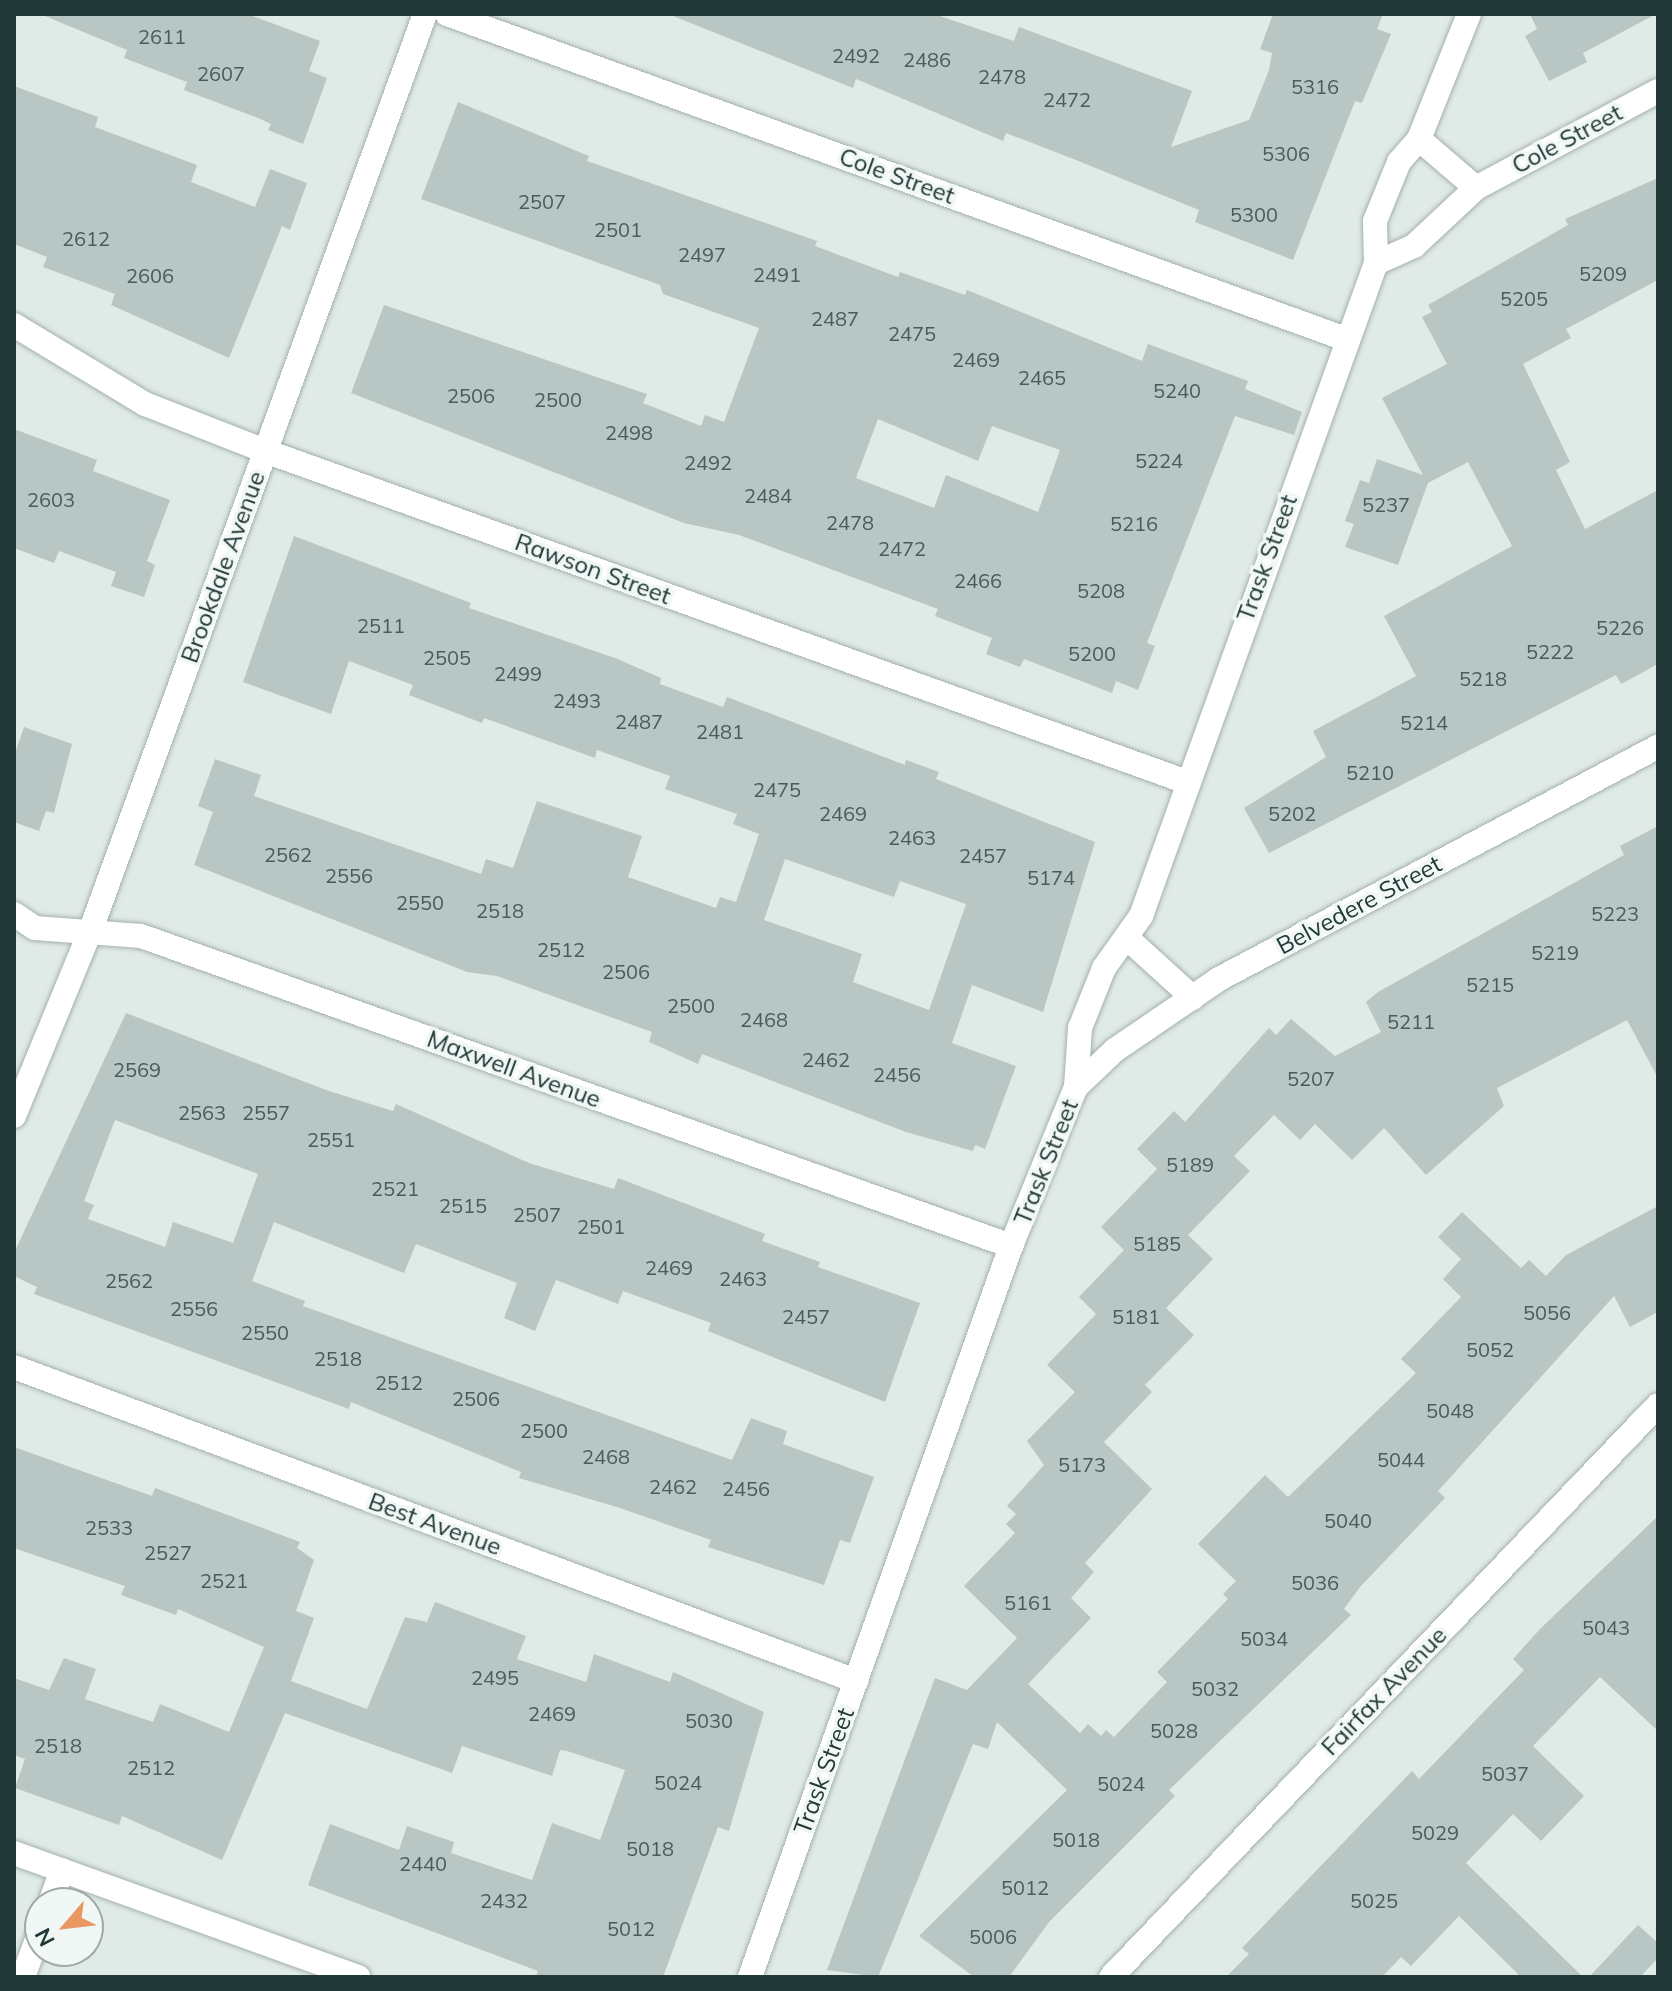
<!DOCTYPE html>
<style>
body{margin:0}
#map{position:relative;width:1672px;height:1991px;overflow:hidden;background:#e0eae7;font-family:Mulish,sans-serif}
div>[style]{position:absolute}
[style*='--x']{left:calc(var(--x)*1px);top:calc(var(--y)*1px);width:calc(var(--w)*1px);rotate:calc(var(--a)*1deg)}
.building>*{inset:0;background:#b9c7c4}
.roads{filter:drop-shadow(0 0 2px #a3b1af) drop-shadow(0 0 2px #a3b1af)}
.minor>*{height:24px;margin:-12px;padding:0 12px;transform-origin:12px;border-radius:12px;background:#fff}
span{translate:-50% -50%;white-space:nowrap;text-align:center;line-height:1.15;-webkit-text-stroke:7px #f0f7f5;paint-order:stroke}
.number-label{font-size:20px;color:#485c5a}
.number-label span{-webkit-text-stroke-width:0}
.street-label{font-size:24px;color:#223937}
.frame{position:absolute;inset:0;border:16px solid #223937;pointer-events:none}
.north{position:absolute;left:24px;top:1887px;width:80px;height:80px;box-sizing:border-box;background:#f0f7f5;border:2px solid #9eaba9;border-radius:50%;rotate:242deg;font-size:22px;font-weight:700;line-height:32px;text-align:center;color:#223937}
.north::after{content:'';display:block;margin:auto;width:28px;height:36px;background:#e89860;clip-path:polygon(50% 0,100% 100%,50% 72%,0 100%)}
</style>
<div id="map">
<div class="building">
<div style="clip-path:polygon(40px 14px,247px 14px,320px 41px,309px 71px,327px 78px,303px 144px,268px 130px,271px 124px,258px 118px,184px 90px,187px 82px,124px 58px,127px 50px)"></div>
<div style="clip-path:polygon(668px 14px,934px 14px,1014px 41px,1019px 27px,1192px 91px,1171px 147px,1249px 120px,1269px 70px,1272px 53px,1260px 49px,1273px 14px,1383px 14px,1377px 29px,1391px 34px,1362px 103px,1355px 101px,1293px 260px,1195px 222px,1199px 210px,1076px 160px,1006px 133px,1003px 141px,856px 79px,853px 88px)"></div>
<div style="clip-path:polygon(1530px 14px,1656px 14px,1583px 53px,1587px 62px,1549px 81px,1525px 36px,1537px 29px)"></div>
<div style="clip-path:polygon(14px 86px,98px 117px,95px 127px,197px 165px,191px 182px,255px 207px,270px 169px,307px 183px,290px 230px,282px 226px,229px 358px,111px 305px,115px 294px,43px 267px,47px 257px,14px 244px)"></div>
<div style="clip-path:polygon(evenodd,458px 102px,589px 156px,587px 161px,817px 241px,815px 246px,898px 277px,900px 272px,965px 295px,967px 290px,1142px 361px,1148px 344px,1248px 381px,1245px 389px,1302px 412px,1294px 435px,1235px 416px,1147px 643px,1155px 646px,1138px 690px,1116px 681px,1112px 693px,1024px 659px,1020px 667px,986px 654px,992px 638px,935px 616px,938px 609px,739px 535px,684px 523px,351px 393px,384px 305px,647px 394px,643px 403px,701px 426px,705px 415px,724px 422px,759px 328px,663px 294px,660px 285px,421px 199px,458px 102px,878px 419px,978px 461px,992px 426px,1060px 450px,1038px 512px,946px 475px,934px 508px,856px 478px,878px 419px)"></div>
<div style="clip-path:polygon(1658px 178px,1658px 280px,1566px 329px,1571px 338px,1523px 364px,1570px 462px,1556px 470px,1585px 529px,1658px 490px,1658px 664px,1621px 684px,1616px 675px,1269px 853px,1244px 808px,1326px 757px,1313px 731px,1416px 676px,1384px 616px,1512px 546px,1468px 462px,1428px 483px,1398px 565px,1345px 547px,1354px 524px,1345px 521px,1360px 480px,1369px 483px,1377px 459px,1423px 475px,1382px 398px,1447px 364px,1422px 317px,1432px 312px,1428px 305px,1568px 225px,1565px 219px)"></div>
<div style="clip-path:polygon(14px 429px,97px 460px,93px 471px,170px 500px,147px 561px,155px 565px,144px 597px,111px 586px,116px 572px,59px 551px,54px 563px,14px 548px)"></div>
<div style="clip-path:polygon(evenodd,294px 536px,471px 603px,469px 608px,615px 658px,661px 678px,660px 684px,723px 707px,727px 697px,905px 765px,906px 760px,939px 772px,936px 779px,1095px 842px,1043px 1012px,972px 985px,952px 1043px,1016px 1066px,985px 1149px,975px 1145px,973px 1151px,906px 1132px,702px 1054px,698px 1064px,649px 1042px,652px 1032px,497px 976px,467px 972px,194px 865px,213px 812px,198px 806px,215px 759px,261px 775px,254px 796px,481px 874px,486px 859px,513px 868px,537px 801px,642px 836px,628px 877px,716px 908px,720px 897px,736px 902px,759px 834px,733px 824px,737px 814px,665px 789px,670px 776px,597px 750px,595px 758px,484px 718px,482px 723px,409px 695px,413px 685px,349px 661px,331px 714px,243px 682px,294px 536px,785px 859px,894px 897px,900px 881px,966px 904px,929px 1010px,853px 982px,862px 954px,764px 920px,785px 859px)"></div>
<div style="clip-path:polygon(24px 727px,72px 744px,54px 813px,46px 811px,39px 831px,14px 822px,14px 756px)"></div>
<div style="clip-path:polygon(1658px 826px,1658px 1078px,1627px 1020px,1497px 1088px,1504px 1106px,1426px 1175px,1384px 1128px,1352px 1160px,1315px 1124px,1300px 1140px,1274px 1115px,1234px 1156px,1250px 1171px,1188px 1235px,1213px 1259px,1166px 1308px,1194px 1335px,1145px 1385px,1152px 1392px,1104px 1442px,1152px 1489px,1085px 1563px,1094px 1572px,1071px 1598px,1091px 1618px,1028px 1684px,1080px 1733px,1088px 1724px,1101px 1736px,1106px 1730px,1114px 1737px,1167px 1682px,1157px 1672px,1228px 1599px,1223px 1594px,1236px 1581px,1198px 1544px,1265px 1475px,1288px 1497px,1416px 1373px,1401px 1359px,1461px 1297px,1443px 1279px,1461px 1259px,1438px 1237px,1462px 1212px,1521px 1268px,1529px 1260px,1546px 1276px,1566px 1255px,1658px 1206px,1658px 1312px,1630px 1327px,1614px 1296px,1438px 1491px,1445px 1498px,1360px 1587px,1344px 1609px,1351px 1615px,1169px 1790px,1175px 1796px,1049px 1922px,1009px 1977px,974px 1977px,919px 1936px,1067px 1790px,997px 1722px,988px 1749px,973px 1744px,878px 1977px,827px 1970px,935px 1678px,967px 1690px,1017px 1638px,964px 1586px,1015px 1533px,1006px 1524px,1016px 1514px,1007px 1506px,1044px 1465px,1027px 1441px,1075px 1392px,1047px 1365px,1096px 1314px,1079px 1297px,1124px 1250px,1101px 1227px,1157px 1169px,1137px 1149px,1174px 1111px,1185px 1122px,1269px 1028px,1276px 1035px,1291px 1019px,1335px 1056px,1381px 1032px,1366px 1002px,1378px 992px,1624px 855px,1620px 846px)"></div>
<div style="clip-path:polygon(evenodd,126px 1013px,326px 1090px,393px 1111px,396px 1104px,529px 1163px,614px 1189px,618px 1178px,765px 1234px,762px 1241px,820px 1262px,818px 1267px,920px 1303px,885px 1402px,708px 1331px,711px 1323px,623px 1291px,618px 1304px,556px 1280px,535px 1331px,504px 1318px,517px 1283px,416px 1244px,404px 1273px,274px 1222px,252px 1281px,305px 1301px,303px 1306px,732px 1460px,751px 1418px,787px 1431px,783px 1444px,874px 1477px,850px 1543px,840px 1540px,824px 1585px,708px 1547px,711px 1540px,620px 1508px,519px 1478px,521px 1472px,351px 1402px,349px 1409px,34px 1294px,37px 1287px,14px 1276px,14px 1253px,126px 1013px,115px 1120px,258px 1174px,233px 1243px,173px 1222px,165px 1247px,88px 1219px,94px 1205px,84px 1201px,115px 1120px)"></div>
<div style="clip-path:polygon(14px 1447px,152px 1496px,155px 1488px,300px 1542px,297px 1548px,314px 1560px,296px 1611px,314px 1618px,291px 1681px,367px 1709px,405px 1617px,427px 1622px,435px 1602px,526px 1636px,517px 1659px,586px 1682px,594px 1654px,670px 1682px,673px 1672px,764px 1712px,729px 1831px,718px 1827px,663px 1977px,536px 1977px,538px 1971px,308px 1885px,330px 1824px,399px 1850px,407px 1826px,454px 1842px,451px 1853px,532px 1880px,552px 1823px,600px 1840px,625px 1770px,567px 1751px,560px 1750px,552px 1776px,462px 1746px,452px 1773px,285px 1713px,222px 1860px,122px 1816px,119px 1825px,15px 1788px,25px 1759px,14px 1755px,14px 1678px,49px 1690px,64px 1658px,96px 1669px,85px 1699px,153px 1722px,160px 1704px,229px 1732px,264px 1647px,178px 1609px,176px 1615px,121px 1595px,125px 1586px,14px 1548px)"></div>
<div style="clip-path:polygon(1658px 1516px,1658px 1731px,1600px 1677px,1533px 1746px,1584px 1796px,1541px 1841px,1513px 1814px,1466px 1863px,1583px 1977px,1521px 1977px,1459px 1916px,1411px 1966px,1401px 1957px,1382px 1977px,1226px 1977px,1249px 1954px,1242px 1948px,1412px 1771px,1419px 1779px,1524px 1670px,1513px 1659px,1540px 1629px)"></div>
<div style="clip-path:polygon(1638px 1925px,1658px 1943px,1658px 1958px,1640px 1977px,1589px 1977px)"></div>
</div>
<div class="roads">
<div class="minor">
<div style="--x:447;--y:14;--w:956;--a:19.88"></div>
<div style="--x:1419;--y:139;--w:75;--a:40.7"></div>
<div style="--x:1376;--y:263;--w:42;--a:-24.1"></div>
<div style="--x:1414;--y:246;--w:85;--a:-43.1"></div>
<div style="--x:1476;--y:188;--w:206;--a:-28.1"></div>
<div style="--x:14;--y:325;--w:153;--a:31.1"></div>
<div style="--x:145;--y:404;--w:129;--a:21.4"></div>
<div style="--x:265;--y:451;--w:980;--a:19.75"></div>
<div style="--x:14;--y:914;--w:25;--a:34"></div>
<div style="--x:35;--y:928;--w:106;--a:4.3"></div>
<div style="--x:141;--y:936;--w:924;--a:19.61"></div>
<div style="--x:1127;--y:938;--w:89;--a:42.3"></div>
<div style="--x:1076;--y:1087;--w:54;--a:-43.5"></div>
<div style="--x:1115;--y:1050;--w:126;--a:-34.3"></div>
<div style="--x:1219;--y:979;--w:497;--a:-27.9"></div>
<div style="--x:14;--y:1116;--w:199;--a:-67.6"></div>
<div style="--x:90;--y:932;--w:977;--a:-69.95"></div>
<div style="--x:14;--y:1367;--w:899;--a:20.45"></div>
<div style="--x:14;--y:1853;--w:366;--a:19.8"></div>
<div style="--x:50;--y:1903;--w:35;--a:-70"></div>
<div style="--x:23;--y:1977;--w:49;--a:-69.7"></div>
<div style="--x:750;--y:1977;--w:776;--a:-70.35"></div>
<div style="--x:1011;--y:1246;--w:172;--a:-67.8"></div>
<div style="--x:1076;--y:1087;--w:59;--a:-86.1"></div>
<div style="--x:1080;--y:1028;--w:65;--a:-68.2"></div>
<div style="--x:1104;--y:968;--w:64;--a:-54.6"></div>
<div style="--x:1141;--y:916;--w:694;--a:-70.21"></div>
<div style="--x:1376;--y:263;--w:42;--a:-91.4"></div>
<div style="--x:1375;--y:221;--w:64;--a:-67.9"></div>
<div style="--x:1399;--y:162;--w:30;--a:-49"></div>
<div style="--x:1419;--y:139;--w:135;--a:-68.2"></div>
<div style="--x:1111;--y:1977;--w:791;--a:-46.28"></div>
</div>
</div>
<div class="number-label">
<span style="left:162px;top:36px">2611</span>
<span style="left:856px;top:55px">2492</span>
<span style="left:927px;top:59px">2486</span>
<span style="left:221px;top:73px">2607</span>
<span style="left:1002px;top:76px">2478</span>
<span style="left:1315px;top:86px">5316</span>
<span style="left:1067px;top:99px">2472</span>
<span style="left:1286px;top:153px">5306</span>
<span style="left:542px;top:201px">2507</span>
<span style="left:1254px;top:214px">5300</span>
<span style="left:618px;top:229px">2501</span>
<span style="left:86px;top:238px">2612</span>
<span style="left:702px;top:254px">2497</span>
<span style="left:1603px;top:273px">5209</span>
<span style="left:777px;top:274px">2491</span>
<span style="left:150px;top:275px">2606</span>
<span style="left:1524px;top:298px">5205</span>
<span style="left:835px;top:318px">2487</span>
<span style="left:912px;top:333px">2475</span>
<span style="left:976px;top:359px">2469</span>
<span style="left:1042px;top:377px">2465</span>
<span style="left:1177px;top:390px">5240</span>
<span style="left:471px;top:395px">2506</span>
<span style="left:558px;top:399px">2500</span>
<span style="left:629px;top:432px">2498</span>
<span style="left:1159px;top:460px">5224</span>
<span style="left:708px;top:462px">2492</span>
<span style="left:768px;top:495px">2484</span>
<span style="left:51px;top:499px">2603</span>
<span style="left:1386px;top:504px">5237</span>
<span style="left:850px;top:522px">2478</span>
<span style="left:1134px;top:523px">5216</span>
<span style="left:902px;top:548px">2472</span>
<span style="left:978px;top:580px">2466</span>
<span style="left:1101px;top:590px">5208</span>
<span style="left:381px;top:625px">2511</span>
<span style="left:1620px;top:627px">5226</span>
<span style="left:1550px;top:651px">5222</span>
<span style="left:1092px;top:653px">5200</span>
<span style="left:447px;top:657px">2505</span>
<span style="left:518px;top:673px">2499</span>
<span style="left:1483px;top:678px">5218</span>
<span style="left:577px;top:700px">2493</span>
<span style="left:639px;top:721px">2487</span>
<span style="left:1424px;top:722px">5214</span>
<span style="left:720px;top:731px">2481</span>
<span style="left:1370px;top:772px">5210</span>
<span style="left:777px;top:789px">2475</span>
<span style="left:843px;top:813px">2469</span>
<span style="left:1292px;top:813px">5202</span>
<span style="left:912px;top:837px">2463</span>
<span style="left:288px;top:854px">2562</span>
<span style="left:983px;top:855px">2457</span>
<span style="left:349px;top:875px">2556</span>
<span style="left:1051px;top:877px">5174</span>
<span style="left:420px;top:902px">2550</span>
<span style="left:500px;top:910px">2518</span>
<span style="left:1615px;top:913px">5223</span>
<span style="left:561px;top:949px">2512</span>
<span style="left:1555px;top:952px">5219</span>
<span style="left:626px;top:971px">2506</span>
<span style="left:1490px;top:984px">5215</span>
<span style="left:691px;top:1005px">2500</span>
<span style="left:764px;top:1019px">2468</span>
<span style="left:1411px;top:1021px">5211</span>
<span style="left:826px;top:1059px">2462</span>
<span style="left:137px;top:1069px">2569</span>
<span style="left:897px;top:1074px">2456</span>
<span style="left:1311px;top:1078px">5207</span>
<span style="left:202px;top:1112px">2563</span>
<span style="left:266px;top:1112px">2557</span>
<span style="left:331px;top:1139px">2551</span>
<span style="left:1190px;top:1164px">5189</span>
<span style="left:395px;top:1188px">2521</span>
<span style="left:463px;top:1205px">2515</span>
<span style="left:537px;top:1214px">2507</span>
<span style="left:601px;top:1226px">2501</span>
<span style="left:1157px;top:1243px">5185</span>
<span style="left:669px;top:1267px">2469</span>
<span style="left:743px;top:1278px">2463</span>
<span style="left:129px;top:1280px">2562</span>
<span style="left:194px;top:1308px">2556</span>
<span style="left:1547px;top:1312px">5056</span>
<span style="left:806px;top:1316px">2457</span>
<span style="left:1136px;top:1316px">5181</span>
<span style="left:265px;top:1332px">2550</span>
<span style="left:1490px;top:1349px">5052</span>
<span style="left:338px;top:1358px">2518</span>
<span style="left:399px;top:1382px">2512</span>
<span style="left:476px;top:1398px">2506</span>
<span style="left:1450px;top:1410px">5048</span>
<span style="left:544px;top:1430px">2500</span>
<span style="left:606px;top:1456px">2468</span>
<span style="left:1401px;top:1459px">5044</span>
<span style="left:1082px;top:1464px">5173</span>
<span style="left:673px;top:1486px">2462</span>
<span style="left:746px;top:1488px">2456</span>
<span style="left:1348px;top:1520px">5040</span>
<span style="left:109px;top:1527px">2533</span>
<span style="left:168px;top:1552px">2527</span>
<span style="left:224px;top:1580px">2521</span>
<span style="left:1315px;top:1582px">5036</span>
<span style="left:1028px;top:1602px">5161</span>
<span style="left:1606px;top:1627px">5043</span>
<span style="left:1264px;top:1638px">5034</span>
<span style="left:495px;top:1677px">2495</span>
<span style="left:1215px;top:1688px">5032</span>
<span style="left:552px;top:1713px">2469</span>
<span style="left:709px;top:1720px">5030</span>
<span style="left:1174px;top:1730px">5028</span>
<span style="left:58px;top:1745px">2518</span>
<span style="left:151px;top:1767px">2512</span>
<span style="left:1505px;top:1773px">5037</span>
<span style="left:678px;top:1782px">5024</span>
<span style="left:1121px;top:1783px">5024</span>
<span style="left:1435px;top:1832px">5029</span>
<span style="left:1076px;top:1839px">5018</span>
<span style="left:650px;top:1848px">5018</span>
<span style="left:423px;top:1863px">2440</span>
<span style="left:1025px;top:1887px">5012</span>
<span style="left:504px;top:1900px">2432</span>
<span style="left:1374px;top:1900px">5025</span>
<span style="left:631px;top:1928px">5012</span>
<span style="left:993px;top:1936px">5006</span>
</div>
<div class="street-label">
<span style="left:1567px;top:139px;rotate:-28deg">Cole Street</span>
<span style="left:897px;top:176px;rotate:20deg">Cole Street</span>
<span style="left:1267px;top:558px;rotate:-70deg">Trask Street</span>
<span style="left:223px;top:567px;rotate:-70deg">Brookdale Avenue</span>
<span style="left:593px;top:569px;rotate:20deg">Rawson Street</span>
<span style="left:1359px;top:905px;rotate:-28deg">Belvedere Street</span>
<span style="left:514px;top:1069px;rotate:20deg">Maxwell Avenue</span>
<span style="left:1046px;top:1162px;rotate:-68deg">Trask Street</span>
<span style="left:435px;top:1524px;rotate:20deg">Best Avenue</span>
<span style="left:1384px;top:1691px;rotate:-46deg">Fairfax Avenue</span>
<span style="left:824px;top:1771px;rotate:-70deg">Trask Street</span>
</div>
<div class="frame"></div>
<div class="north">N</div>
</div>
